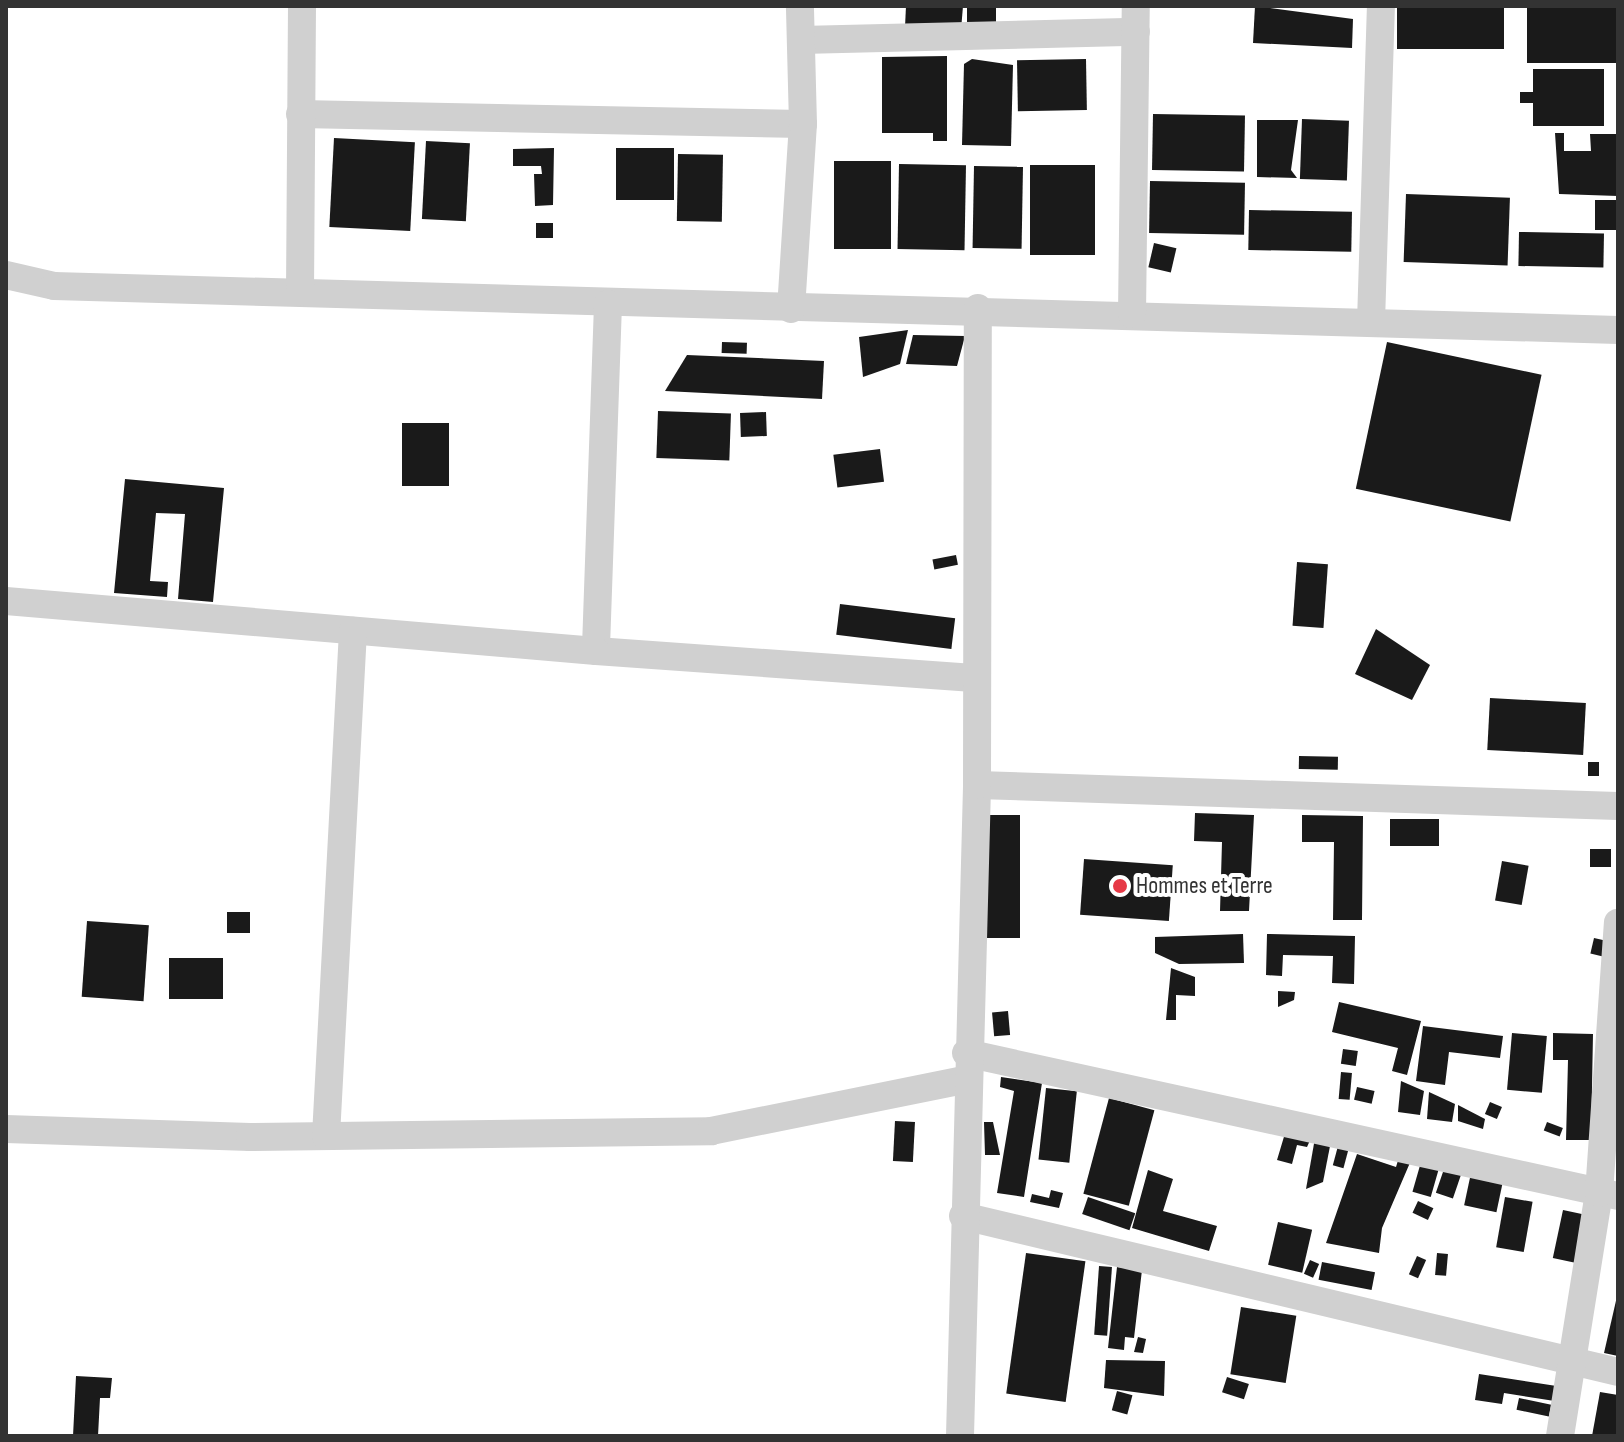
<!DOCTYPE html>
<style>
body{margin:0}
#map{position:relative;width:1624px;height:1442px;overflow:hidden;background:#fff;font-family:"Sofia Sans Condensed",sans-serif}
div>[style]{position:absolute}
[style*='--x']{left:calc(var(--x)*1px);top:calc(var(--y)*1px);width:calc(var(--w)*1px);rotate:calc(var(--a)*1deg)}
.building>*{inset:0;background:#1a1a1a;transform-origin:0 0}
.minor>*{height:28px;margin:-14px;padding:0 14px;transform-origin:14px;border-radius:14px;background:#d0d0d0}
.dots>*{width:22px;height:22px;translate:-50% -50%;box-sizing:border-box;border:4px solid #fff;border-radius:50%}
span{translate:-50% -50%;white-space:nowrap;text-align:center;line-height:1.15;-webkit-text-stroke:8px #fff;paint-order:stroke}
.poi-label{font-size:24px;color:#333}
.left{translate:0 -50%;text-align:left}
.frame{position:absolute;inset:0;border:8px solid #333;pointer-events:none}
</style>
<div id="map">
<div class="building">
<div style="clip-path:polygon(906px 6px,963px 6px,961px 30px,905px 27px)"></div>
<div style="left:967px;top:6px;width:29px;height:21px"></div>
<div style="clip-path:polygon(1255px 6px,1353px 19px,1352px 48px,1253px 43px)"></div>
<div style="left:1397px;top:6px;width:107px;height:43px"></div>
<div style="left:1527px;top:6px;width:91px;height:57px"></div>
<div style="clip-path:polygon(947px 56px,947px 141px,933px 141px,933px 133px,882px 133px,882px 57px)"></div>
<div style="clip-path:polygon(972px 59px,1013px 65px,1011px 146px,962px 145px,964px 64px)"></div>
<div style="left:1086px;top:59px;width:51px;height:69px;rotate:89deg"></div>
<div style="clip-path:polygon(1533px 69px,1604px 69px,1604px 126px,1533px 126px,1533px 103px,1520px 103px,1520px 92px,1533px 92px)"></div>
<div style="left:1153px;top:114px;width:92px;height:56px;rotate:1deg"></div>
<div style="left:1302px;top:119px;width:47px;height:60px;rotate:2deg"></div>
<div style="clip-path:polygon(1257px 120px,1298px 120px,1291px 170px,1297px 178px,1257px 177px)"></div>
<div style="clip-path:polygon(1555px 133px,1564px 133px,1564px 151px,1591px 151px,1590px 134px,1618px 134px,1618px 196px,1559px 194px)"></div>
<div style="left:334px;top:138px;width:81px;height:89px;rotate:3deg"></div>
<div style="left:426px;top:141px;width:44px;height:78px;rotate:3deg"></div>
<div style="clip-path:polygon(554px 148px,553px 205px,535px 206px,534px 174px,542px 174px,541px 166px,513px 166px,513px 149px)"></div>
<div style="left:674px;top:148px;width:52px;height:58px;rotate:90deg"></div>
<div style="left:678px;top:154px;width:45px;height:67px;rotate:1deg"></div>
<div style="left:834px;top:161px;width:57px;height:88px"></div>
<div style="left:899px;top:164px;width:67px;height:85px;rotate:1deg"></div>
<div style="left:1030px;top:165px;width:65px;height:90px"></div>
<div style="left:974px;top:166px;width:49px;height:82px;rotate:1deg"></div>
<div style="left:1150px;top:181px;width:95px;height:52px;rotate:1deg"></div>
<div style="left:1406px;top:194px;width:104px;height:68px;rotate:2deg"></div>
<div style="left:1595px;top:200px;width:23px;height:30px"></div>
<div style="left:1249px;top:210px;width:103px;height:40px;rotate:1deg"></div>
<div style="left:536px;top:223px;width:17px;height:15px"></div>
<div style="left:1519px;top:232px;width:85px;height:34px;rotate:1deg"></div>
<div style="left:1154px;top:243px;width:23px;height:25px;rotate:13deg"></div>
<div style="clip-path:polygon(908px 330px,900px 364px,863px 377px,859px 337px)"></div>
<div style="clip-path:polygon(913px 335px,965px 336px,957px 366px,906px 364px)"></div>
<div style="left:722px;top:342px;width:25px;height:11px;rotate:2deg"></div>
<div style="left:1387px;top:342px;width:158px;height:150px;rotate:12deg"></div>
<div style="clip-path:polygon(687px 355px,824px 361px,822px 399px,665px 391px)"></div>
<div style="left:658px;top:411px;width:73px;height:47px;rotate:2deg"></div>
<div style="left:766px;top:412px;width:24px;height:26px;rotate:88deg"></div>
<div style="left:402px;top:423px;width:47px;height:63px"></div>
<div style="left:880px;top:449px;width:33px;height:47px;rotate:83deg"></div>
<div style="clip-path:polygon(125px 479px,224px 488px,213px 602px,178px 599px,185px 514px,156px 513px,150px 581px,168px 582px,167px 597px,114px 593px)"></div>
<div style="left:956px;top:555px;width:10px;height:24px;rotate:79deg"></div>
<div style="left:1297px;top:562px;width:31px;height:64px;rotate:4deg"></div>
<div style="left:840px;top:604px;width:116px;height:31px;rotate:7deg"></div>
<div style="clip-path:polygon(1376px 629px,1430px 665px,1412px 700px,1355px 674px)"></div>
<div style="left:1490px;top:698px;width:96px;height:52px;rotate:3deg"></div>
<div style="left:1299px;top:756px;width:39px;height:13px;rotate:1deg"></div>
<div style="left:1588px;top:762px;width:11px;height:14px"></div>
<div style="clip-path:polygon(1195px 813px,1254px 815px,1249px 911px,1220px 911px,1222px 842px,1194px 841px)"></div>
<div style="left:984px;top:815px;width:36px;height:123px"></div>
<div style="clip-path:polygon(1302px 815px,1363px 816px,1362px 920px,1333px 920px,1334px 842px,1302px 842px)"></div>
<div style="left:1390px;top:819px;width:49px;height:27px"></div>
<div style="left:1590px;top:849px;width:21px;height:18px"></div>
<div style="left:1084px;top:859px;width:89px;height:56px;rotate:4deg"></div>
<div style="left:1502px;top:861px;width:27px;height:40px;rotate:10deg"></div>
<div style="left:250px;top:912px;width:21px;height:23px;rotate:90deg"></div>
<div style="left:87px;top:921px;width:62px;height:76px;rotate:4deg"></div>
<div style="clip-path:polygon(1243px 934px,1244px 963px,1179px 964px,1155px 953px,1155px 937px)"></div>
<div style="clip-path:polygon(1267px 934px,1355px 936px,1354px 984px,1332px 983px,1333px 956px,1283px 955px,1282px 976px,1266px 975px)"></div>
<div style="left:1594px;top:938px;width:17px;height:16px;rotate:13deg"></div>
<div style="left:169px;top:958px;width:54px;height:41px"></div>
<div style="clip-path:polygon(1171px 968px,1195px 977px,1195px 996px,1176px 995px,1176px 1020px,1166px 1020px)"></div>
<div style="clip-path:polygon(1278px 991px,1295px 992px,1294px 1000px,1278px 1007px)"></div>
<div style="clip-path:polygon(1339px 1002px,1421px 1021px,1407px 1075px,1392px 1071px,1398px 1048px,1332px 1032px)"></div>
<div style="left:1008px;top:1011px;width:24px;height:16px;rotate:85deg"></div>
<div style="clip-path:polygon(1423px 1026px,1503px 1036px,1500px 1058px,1449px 1052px,1445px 1085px,1416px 1081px)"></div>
<div style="left:1512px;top:1033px;width:35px;height:57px;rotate:5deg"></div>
<div style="clip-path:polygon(1553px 1033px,1593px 1034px,1591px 1140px,1566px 1140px,1568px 1060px,1553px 1060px)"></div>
<div style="left:1343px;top:1049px;width:15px;height:15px;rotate:8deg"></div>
<div style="left:1341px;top:1072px;width:11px;height:27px;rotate:5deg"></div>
<div style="clip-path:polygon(1001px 1077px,1042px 1083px,1024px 1197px,997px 1193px,1014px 1091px,1000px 1087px)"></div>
<div style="clip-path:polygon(1401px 1081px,1424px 1091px,1420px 1115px,1398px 1112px)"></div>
<div style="left:1357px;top:1087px;width:18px;height:13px;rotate:13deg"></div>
<div style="left:1046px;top:1088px;width:31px;height:72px;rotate:6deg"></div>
<div style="clip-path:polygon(1429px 1092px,1455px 1104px,1452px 1122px,1427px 1119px)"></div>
<div style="left:1109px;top:1098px;width:47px;height:99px;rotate:15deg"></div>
<div style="left:1490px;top:1102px;width:13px;height:13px;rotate:23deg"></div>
<div style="clip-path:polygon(1458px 1105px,1485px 1119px,1483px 1129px,1458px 1121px)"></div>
<div style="left:895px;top:1121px;width:20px;height:40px;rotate:3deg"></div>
<div style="clip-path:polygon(984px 1122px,993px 1122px,1000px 1155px,985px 1155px)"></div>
<div style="left:1547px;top:1122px;width:17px;height:9px;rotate:21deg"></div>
<div style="clip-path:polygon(1286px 1130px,1312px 1136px,1307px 1147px,1297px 1145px,1292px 1164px,1277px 1160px)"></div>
<div style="clip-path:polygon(1315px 1138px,1331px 1141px,1323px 1182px,1306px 1189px)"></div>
<div style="left:1338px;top:1146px;width:11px;height:20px;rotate:15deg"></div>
<div style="clip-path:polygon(1357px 1154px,1396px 1167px,1400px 1154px,1412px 1158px,1382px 1228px,1379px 1253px,1326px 1243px)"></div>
<div style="left:1421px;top:1162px;width:19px;height:31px;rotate:16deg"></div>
<div style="left:1444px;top:1169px;width:18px;height:25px;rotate:19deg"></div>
<div style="clip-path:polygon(1148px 1170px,1173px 1179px,1163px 1211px,1217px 1226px,1209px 1251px,1132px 1228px)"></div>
<div style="left:1471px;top:1173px;width:33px;height:33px;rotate:12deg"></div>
<div style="clip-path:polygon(1051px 1190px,1063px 1193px,1059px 1208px,1030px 1202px,1032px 1194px,1049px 1198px)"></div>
<div style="left:1088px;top:1197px;width:50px;height:18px;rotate:19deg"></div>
<div style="left:1505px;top:1197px;width:28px;height:51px;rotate:10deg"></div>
<div style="left:1418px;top:1201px;width:17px;height:13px;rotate:25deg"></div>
<div style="left:1563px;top:1210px;width:30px;height:49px;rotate:12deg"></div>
<div style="left:1278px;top:1222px;width:35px;height:44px;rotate:13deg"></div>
<div style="left:1026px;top:1253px;width:60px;height:142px;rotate:8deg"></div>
<div style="left:1437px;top:1253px;width:11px;height:22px;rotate:5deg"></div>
<div style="left:1417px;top:1256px;width:10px;height:20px;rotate:24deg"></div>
<div style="left:1310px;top:1260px;width:10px;height:15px;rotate:24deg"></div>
<div style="left:1322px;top:1262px;width:54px;height:18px;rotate:11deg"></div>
<div style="left:1099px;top:1266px;width:13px;height:69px;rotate:4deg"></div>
<div style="clip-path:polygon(1117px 1267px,1142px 1270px,1134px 1338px,1125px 1337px,1124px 1350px,1108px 1348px)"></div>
<div style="clip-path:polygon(1618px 1292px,1618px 1356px,1604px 1353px)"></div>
<div style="left:1241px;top:1307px;width:56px;height:68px;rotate:9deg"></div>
<div style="clip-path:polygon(1138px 1337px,1146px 1339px,1143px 1353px,1134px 1352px)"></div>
<div style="clip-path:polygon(1106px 1360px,1165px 1361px,1164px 1396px,1104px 1388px)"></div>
<div style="clip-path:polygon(1479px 1374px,1563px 1387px,1561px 1402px,1504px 1393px,1502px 1404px,1475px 1400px)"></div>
<div style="clip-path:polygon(76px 1376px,112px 1378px,110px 1398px,100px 1398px,98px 1436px,73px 1436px)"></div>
<div style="left:1227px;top:1377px;width:23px;height:16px;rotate:18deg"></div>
<div style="left:1117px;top:1391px;width:16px;height:20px;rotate:15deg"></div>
<div style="clip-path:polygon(1600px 1392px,1618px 1395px,1618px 1436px,1592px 1436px)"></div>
<div style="left:1519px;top:1398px;width:33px;height:12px;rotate:12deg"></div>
</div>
<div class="minor">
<div style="--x:801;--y:40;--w:335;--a:-1.4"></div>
<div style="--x:300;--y:114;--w:503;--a:1.14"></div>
<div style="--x:6;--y:275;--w:49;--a:12.9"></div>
<div style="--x:54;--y:286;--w:1565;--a:1.61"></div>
<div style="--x:300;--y:292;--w:286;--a:-89.6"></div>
<div style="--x:608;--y:304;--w:347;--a:92"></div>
<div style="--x:596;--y:651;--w:382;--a:4.1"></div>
<div style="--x:791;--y:309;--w:185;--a:-86.3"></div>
<div style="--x:803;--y:124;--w:118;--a:-91.5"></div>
<div style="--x:1132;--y:314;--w:308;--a:-89.3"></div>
<div style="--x:1371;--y:322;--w:316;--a:-88.2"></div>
<div style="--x:6;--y:601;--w:592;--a:4.84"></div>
<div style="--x:977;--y:785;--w:641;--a:1.88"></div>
<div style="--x:966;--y:1053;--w:667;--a:12.37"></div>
<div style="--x:6;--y:1129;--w:244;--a:1.9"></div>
<div style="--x:250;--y:1137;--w:461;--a:-0.7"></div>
<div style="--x:711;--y:1131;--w:259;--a:-11.4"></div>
<div style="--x:326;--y:1136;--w:506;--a:-86.94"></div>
<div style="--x:963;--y:1216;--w:673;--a:13.4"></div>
<div style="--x:960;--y:1436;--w:651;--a:-88.5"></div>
<div style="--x:977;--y:785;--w:477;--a:-89.9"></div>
<div style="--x:1560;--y:1436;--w:246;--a:-80.9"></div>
<div style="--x:1599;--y:1193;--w:271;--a:-86"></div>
</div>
<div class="dots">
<div style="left:1120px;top:886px;background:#e63946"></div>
</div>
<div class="poi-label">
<span class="left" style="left:1136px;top:886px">Hommes et Terre</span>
</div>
<div class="frame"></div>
</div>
